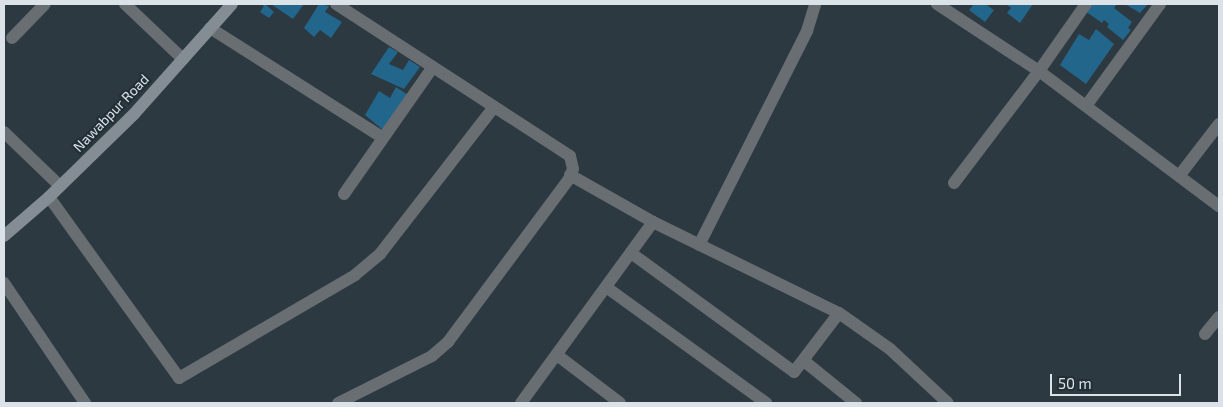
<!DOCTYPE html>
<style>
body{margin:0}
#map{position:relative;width:1223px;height:407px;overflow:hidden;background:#2d3941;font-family:"Exo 2",sans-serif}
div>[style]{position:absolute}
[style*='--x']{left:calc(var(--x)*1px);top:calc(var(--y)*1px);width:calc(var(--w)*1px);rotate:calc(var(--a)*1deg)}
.building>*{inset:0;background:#23668c}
.street>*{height:12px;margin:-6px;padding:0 6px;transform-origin:6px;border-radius:6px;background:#686e72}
.secondary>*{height:12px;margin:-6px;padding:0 6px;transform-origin:6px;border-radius:6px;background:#838d93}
span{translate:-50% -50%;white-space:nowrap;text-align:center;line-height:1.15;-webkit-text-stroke:4px #232f36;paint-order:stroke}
.street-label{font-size:14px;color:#dce3e8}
.frame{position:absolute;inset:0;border:5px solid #dce3e8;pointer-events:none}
.scale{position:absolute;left:1050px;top:374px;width:131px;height:22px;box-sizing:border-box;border:2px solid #dce3e8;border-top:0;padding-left:6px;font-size:15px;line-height:18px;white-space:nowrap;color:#dce3e8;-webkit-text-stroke:4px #232f36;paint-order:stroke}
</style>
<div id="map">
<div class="building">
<div style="clip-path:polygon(260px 4px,265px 4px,274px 12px,269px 18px,260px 12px,264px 6px)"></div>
<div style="clip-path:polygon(271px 4px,304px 4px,293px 19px)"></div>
<div style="clip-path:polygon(319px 4px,329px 6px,325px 12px,342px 22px,331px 38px,320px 30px,314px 37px,304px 28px)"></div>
<div style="clip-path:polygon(974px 4px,985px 4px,994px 10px,985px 22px,969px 10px)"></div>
<div style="clip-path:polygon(1006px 4px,1033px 4px,1020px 23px,1007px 13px,1011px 8px)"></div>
<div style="clip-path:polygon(1090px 4px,1117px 4px,1114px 8px,1132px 22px,1128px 28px,1131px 30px,1123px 40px,1107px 27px,1109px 24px,1104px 20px,1102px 23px,1085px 11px)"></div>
<div style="clip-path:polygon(1125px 4px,1148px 4px,1140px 13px)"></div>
<div style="clip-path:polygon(1096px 29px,1114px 44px,1086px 84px,1060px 65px,1079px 34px,1089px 40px)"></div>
<div style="clip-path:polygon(389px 47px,398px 52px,389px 64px,403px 70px,409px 60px,420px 67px,404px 89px,371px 74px)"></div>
<div style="clip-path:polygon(396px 87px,408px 95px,383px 130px,365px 115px,379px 91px,390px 98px)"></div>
</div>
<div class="street">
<div style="--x:125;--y:4;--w:80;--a:43.5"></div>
<div style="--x:336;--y:4;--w:279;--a:33"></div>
<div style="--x:570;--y:156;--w:13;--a:77"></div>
<div style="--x:573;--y:169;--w:11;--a:112"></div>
<div style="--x:569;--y:179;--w:203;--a:126.6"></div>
<div style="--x:448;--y:342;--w:21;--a:139"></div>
<div style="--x:432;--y:356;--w:105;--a:153.4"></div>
<div style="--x:937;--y:4;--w:122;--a:33.3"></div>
<div style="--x:1039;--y:71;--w:225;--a:36.9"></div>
<div style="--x:210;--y:28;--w:205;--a:32.4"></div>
<div style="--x:12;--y:38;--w:47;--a:-45.9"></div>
<div style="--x:1086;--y:106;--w:126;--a:-54"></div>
<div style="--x:4;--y:132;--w:78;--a:44"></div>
<div style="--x:570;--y:175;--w:95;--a:29.5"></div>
<div style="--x:653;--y:222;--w:207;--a:26.1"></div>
<div style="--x:839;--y:313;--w:62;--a:35.2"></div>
<div style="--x:890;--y:349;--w:79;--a:43"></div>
<div style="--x:1179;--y:176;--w:66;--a:-52.4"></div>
<div style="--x:954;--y:183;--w:141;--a:-52.8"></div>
<div style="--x:1039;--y:71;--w:82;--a:-55"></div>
<div style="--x:344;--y:194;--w:155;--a:-55"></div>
<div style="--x:49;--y:197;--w:223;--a:54.3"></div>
<div style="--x:179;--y:378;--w:204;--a:-30.3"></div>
<div style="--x:355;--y:275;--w:33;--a:-40"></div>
<div style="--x:380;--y:254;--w:186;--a:-52.2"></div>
<div style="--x:699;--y:245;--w:240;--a:-63.2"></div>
<div style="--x:807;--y:31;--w:28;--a:-73"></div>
<div style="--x:631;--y:253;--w:202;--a:36.1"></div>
<div style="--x:794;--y:372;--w:74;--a:-52.7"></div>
<div style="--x:4;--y:283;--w:145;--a:56"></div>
<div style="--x:606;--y:287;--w:198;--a:35.9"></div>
<div style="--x:1205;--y:334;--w:22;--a:-51"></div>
<div style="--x:557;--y:355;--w:79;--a:37.3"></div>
<div style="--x:804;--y:361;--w:67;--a:38.9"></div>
<div style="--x:521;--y:403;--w:224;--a:-53.9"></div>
</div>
<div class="secondary">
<div style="--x:4;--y:236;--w:60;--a:-40.9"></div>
<div style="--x:49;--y:197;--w:119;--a:-44.3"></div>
<div style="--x:134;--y:114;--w:147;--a:-48.3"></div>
</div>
<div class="street-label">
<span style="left:111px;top:113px;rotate:-46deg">Nawabpur Road</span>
</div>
<div class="frame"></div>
<div class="scale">50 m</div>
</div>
